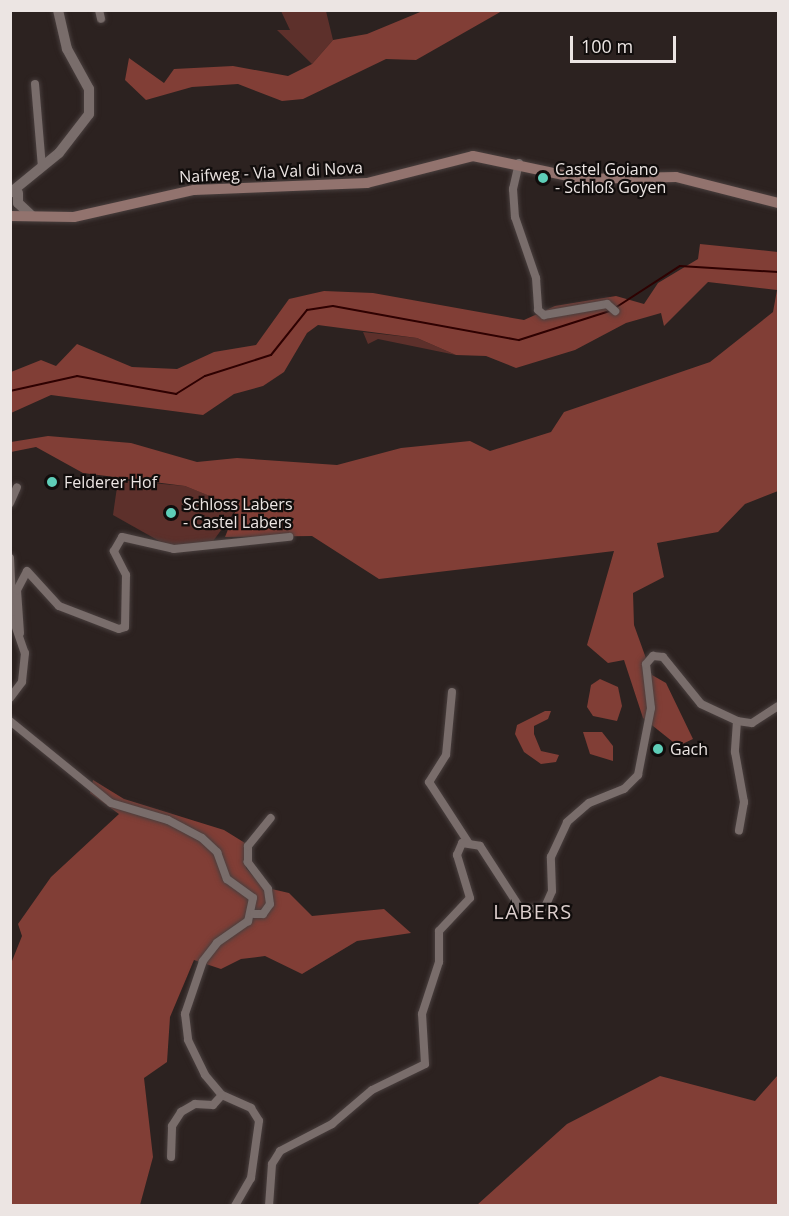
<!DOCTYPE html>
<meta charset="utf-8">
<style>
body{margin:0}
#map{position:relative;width:789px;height:1216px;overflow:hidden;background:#2c2220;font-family:"Open Sans",sans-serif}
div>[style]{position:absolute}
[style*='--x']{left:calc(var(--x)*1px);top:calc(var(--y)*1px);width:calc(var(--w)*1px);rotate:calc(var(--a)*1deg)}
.green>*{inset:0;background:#5d302b}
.forest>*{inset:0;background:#813e36}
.stream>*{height:2px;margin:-1px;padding:0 1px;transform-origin:1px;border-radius:1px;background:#2e0101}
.roads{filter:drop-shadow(0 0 2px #493f3e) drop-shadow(0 0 2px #493f3e)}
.minor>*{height:8px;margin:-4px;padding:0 4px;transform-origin:4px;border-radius:4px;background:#796d6b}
.tertiary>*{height:10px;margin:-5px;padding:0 5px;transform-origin:5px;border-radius:5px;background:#796d6b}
.secondary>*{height:10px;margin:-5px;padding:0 5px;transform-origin:5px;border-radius:5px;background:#92736e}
.dots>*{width:16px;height:16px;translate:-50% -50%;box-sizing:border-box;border:3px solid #110d0c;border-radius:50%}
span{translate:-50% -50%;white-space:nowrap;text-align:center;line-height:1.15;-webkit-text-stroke:4.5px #110d0c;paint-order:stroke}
.poi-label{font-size:16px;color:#ece5e3}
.left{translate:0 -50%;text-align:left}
.street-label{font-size:16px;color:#ece5e3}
.quarter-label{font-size:20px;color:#ddcfcd;letter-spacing:1.5px}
.frame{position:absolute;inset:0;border:12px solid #ece5e3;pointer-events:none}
.scale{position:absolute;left:570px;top:36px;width:106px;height:27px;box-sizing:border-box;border:3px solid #ece5e3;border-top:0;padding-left:8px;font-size:18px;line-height:21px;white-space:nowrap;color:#ece5e3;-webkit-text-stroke:4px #110d0c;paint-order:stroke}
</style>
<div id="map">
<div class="green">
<div style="clip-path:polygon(281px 11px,326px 11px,333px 40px,312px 64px,277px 30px,290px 30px)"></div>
<div style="clip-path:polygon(363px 332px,417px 338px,456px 355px,378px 339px,368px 344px)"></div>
<div style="clip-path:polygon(118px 480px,185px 486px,238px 507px,208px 548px,168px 546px,113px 515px)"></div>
</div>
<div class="forest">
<div style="clip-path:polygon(425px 10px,502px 11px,416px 60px,386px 59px,303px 99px,282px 101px,238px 84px,192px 87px,146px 100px,125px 80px,129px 58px,164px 83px,174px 69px,233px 66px,288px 76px,312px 64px,333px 40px,367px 34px)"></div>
<div style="clip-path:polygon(700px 244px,778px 252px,778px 491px,745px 504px,718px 532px,657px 543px,664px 577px,633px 593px,634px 625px,652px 675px,666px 683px,693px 739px,678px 746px,643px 718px,624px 660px,608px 663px,587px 645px,614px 551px,379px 579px,312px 536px,225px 537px,237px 507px,185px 486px,83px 473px,36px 447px,11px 452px,11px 442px,48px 436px,131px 443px,197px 462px,237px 458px,337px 465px,401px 448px,470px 441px,490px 451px,551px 432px,564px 412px,710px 362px,773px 312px,777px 290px,708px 282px,664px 326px,661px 313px,626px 323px,575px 350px,516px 368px,486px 356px,456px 355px,417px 338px,318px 325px,307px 333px,284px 372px,263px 386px,234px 394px,203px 415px,51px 395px,11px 413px,11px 372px,41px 360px,56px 366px,77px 344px,132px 367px,177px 369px,214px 352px,256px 345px,289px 299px,324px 291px,373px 293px,524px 320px,555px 306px,616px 296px,644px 304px,658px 283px,698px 259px)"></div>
<div style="clip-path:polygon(600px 679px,618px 687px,622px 706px,617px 721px,593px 716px,587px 707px,591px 685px)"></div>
<div style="clip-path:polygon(545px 711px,551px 711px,548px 719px,534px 726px,534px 734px,541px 751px,559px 755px,556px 762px,541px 764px,524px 752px,515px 734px,517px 725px)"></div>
<div style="clip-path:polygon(583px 732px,602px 732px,613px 746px,613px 761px,590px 754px)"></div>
<div style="clip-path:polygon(93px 780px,124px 799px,224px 830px,245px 843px,246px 868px,263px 887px,289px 893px,312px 916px,384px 909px,411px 933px,357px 941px,302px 974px,265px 956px,241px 959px,221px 969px,194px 960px,170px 1017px,167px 1062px,144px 1078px,153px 1157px,140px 1205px,11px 1205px,10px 966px,22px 936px,18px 924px,51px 877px,119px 814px,90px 793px)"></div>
<div style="clip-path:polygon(778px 1075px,778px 1205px,477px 1205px,567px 1124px,660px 1076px,755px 1101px)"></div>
</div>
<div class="stream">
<div style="--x:615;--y:308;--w:77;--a:-32.9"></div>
<div style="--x:680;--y:266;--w:98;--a:3.5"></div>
<div style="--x:10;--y:391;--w:69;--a:-12.6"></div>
<div style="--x:77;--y:376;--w:101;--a:10.3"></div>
<div style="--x:176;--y:394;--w:34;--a:-32"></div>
<div style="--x:205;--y:376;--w:69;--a:-17.7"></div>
<div style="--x:271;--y:355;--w:58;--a:-51.3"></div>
<div style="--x:307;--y:310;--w:26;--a:-9"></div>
<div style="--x:333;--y:306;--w:189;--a:10.4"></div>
<div style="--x:519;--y:340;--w:96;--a:-17.7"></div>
</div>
<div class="roads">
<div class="minor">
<div style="--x:99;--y:10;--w:9;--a:77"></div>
<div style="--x:35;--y:84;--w:83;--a:85.2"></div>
<div style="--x:519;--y:163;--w:27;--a:103"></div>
<div style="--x:513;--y:189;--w:28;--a:86"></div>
<div style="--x:515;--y:217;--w:65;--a:71"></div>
<div style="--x:536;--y:278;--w:32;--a:86"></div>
<div style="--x:538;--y:310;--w:8;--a:40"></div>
<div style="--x:544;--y:315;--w:64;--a:-9.9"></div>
<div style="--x:607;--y:304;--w:11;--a:41"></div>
<div style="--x:10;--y:503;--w:17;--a:-66"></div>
<div style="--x:10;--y:558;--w:61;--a:87.2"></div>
<div style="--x:13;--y:619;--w:36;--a:71"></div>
<div style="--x:25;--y:653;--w:29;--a:96"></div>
<div style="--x:22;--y:682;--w:20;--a:127"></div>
<div style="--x:20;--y:633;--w:43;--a:-94"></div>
<div style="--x:17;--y:590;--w:21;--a:-62"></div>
<div style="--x:27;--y:571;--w:47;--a:47.6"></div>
<div style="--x:59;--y:606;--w:64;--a:21"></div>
<div style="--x:119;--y:629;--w:6;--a:-18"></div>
<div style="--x:125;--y:627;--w:52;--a:-88.9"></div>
<div style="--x:126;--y:575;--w:27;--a:-117"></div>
<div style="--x:114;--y:551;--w:16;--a:-60"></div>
<div style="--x:122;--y:537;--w:53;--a:13"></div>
<div style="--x:174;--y:549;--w:116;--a:-6"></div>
<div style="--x:452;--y:692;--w:63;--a:95.4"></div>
<div style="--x:446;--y:755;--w:32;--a:122"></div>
<div style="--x:429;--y:782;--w:72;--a:57"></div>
<div style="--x:10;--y:721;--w:130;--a:39.1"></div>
<div style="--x:111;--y:803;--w:59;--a:16.6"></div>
<div style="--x:168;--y:820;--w:38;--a:28"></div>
<div style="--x:202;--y:838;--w:21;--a:43"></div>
<div style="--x:217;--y:852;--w:29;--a:70"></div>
<div style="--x:227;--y:879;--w:32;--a:36"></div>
<div style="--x:253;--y:898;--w:24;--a:102"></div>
<div style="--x:248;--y:921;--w:38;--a:145"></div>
<div style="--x:217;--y:943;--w:23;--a:128"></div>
<div style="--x:203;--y:961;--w:56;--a:108.8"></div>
<div style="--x:185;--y:1014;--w:26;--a:83"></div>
<div style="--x:188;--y:1040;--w:39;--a:64"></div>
<div style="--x:205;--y:1075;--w:26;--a:50"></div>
<div style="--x:222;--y:1095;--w:32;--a:24"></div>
<div style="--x:251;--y:1108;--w:15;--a:58"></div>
<div style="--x:259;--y:1121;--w:58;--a:98"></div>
<div style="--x:251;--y:1178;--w:32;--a:120"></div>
<div style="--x:737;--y:721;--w:31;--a:94"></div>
<div style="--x:735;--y:752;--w:51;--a:79.8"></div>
<div style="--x:744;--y:802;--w:29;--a:100"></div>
<div style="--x:254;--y:914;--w:9;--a:0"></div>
<div style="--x:263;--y:914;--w:12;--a:-55"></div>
<div style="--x:270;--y:904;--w:15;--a:-98"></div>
<div style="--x:268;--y:889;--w:34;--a:-127"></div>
<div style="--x:248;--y:862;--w:16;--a:-90"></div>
<div style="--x:248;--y:846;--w:36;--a:-51"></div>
<div style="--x:171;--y:1157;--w:31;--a:-88"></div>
<div style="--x:172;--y:1126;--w:17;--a:-57"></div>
<div style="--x:181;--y:1112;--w:16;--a:-30"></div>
<div style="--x:195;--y:1104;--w:18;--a:3"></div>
<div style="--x:213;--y:1105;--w:13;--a:-48"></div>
<div style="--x:269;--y:1206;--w:42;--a:-85.9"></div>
<div style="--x:272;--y:1164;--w:15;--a:-58"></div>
<div style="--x:280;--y:1151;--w:59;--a:-27.4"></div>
<div style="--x:332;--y:1124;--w:52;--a:-40.4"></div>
<div style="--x:372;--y:1090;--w:59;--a:-26.1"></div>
<div style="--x:425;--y:1064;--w:50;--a:-93.4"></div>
<div style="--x:422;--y:1014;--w:55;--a:-71.9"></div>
<div style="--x:439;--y:962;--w:31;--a:-90"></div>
<div style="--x:439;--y:931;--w:45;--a:-46.8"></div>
<div style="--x:470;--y:898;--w:45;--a:-106.8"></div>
<div style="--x:457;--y:855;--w:13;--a:-67"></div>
<div style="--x:462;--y:843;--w:18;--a:9"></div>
<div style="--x:480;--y:846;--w:77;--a:57.1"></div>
<div style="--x:522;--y:911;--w:23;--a:-10"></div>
<div style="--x:545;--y:907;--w:17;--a:-66"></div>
<div style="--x:552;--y:891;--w:34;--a:-92"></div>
<div style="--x:551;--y:857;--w:38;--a:-65"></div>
<div style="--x:567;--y:822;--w:29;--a:-41"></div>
<div style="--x:589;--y:803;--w:38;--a:-22"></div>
<div style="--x:624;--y:789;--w:20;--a:-45"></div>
<div style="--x:638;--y:775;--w:68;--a:-79"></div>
<div style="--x:651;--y:708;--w:44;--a:-96.5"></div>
<div style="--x:646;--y:664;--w:11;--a:-49"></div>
<div style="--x:653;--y:656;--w:10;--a:6"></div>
<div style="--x:663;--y:657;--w:60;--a:51"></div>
<div style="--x:701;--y:704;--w:40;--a:25"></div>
<div style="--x:737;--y:721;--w:15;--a:8"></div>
<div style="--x:752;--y:723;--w:31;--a:-33"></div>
</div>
<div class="tertiary">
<div style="--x:10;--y:193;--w:63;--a:-39.2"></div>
<div style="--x:59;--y:153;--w:49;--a:-52.4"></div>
<div style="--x:89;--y:114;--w:25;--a:-90"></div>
<div style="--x:89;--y:89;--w:46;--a:-118.8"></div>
<div style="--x:67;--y:49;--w:40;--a:-103"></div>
<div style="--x:18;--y:193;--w:10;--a:90"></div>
<div style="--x:18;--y:203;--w:19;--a:43"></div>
</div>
<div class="secondary">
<div style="--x:10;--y:216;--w:64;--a:0.9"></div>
<div style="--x:74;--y:217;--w:123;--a:-12.7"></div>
<div style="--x:194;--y:190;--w:173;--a:-2.3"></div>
<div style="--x:367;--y:183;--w:109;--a:-14.3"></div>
<div style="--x:473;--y:156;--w:111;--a:11.9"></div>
<div style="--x:582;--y:179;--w:94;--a:-1.2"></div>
<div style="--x:676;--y:177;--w:105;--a:14.3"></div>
</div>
</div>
<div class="dots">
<div style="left:543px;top:178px;background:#5eceb8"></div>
<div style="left:52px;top:482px;background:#5eceb8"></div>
<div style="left:171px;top:513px;background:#5eceb8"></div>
<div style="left:658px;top:749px;background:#5eceb8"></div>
</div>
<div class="poi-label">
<span class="left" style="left:555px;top:178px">Castel Goiano<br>- Schloß Goyen</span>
<span class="left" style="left:64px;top:482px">Felderer Hof</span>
<span class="left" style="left:183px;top:513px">Schloss Labers<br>- Castel Labers</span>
<span class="left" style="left:670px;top:749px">Gach</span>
</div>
<div class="street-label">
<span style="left:271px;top:172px;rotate:-3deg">Naifweg - Via Val di Nova</span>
</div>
<div class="quarter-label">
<span style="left:533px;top:911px">LABERS</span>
</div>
<div class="frame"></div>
<div class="scale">100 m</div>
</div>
